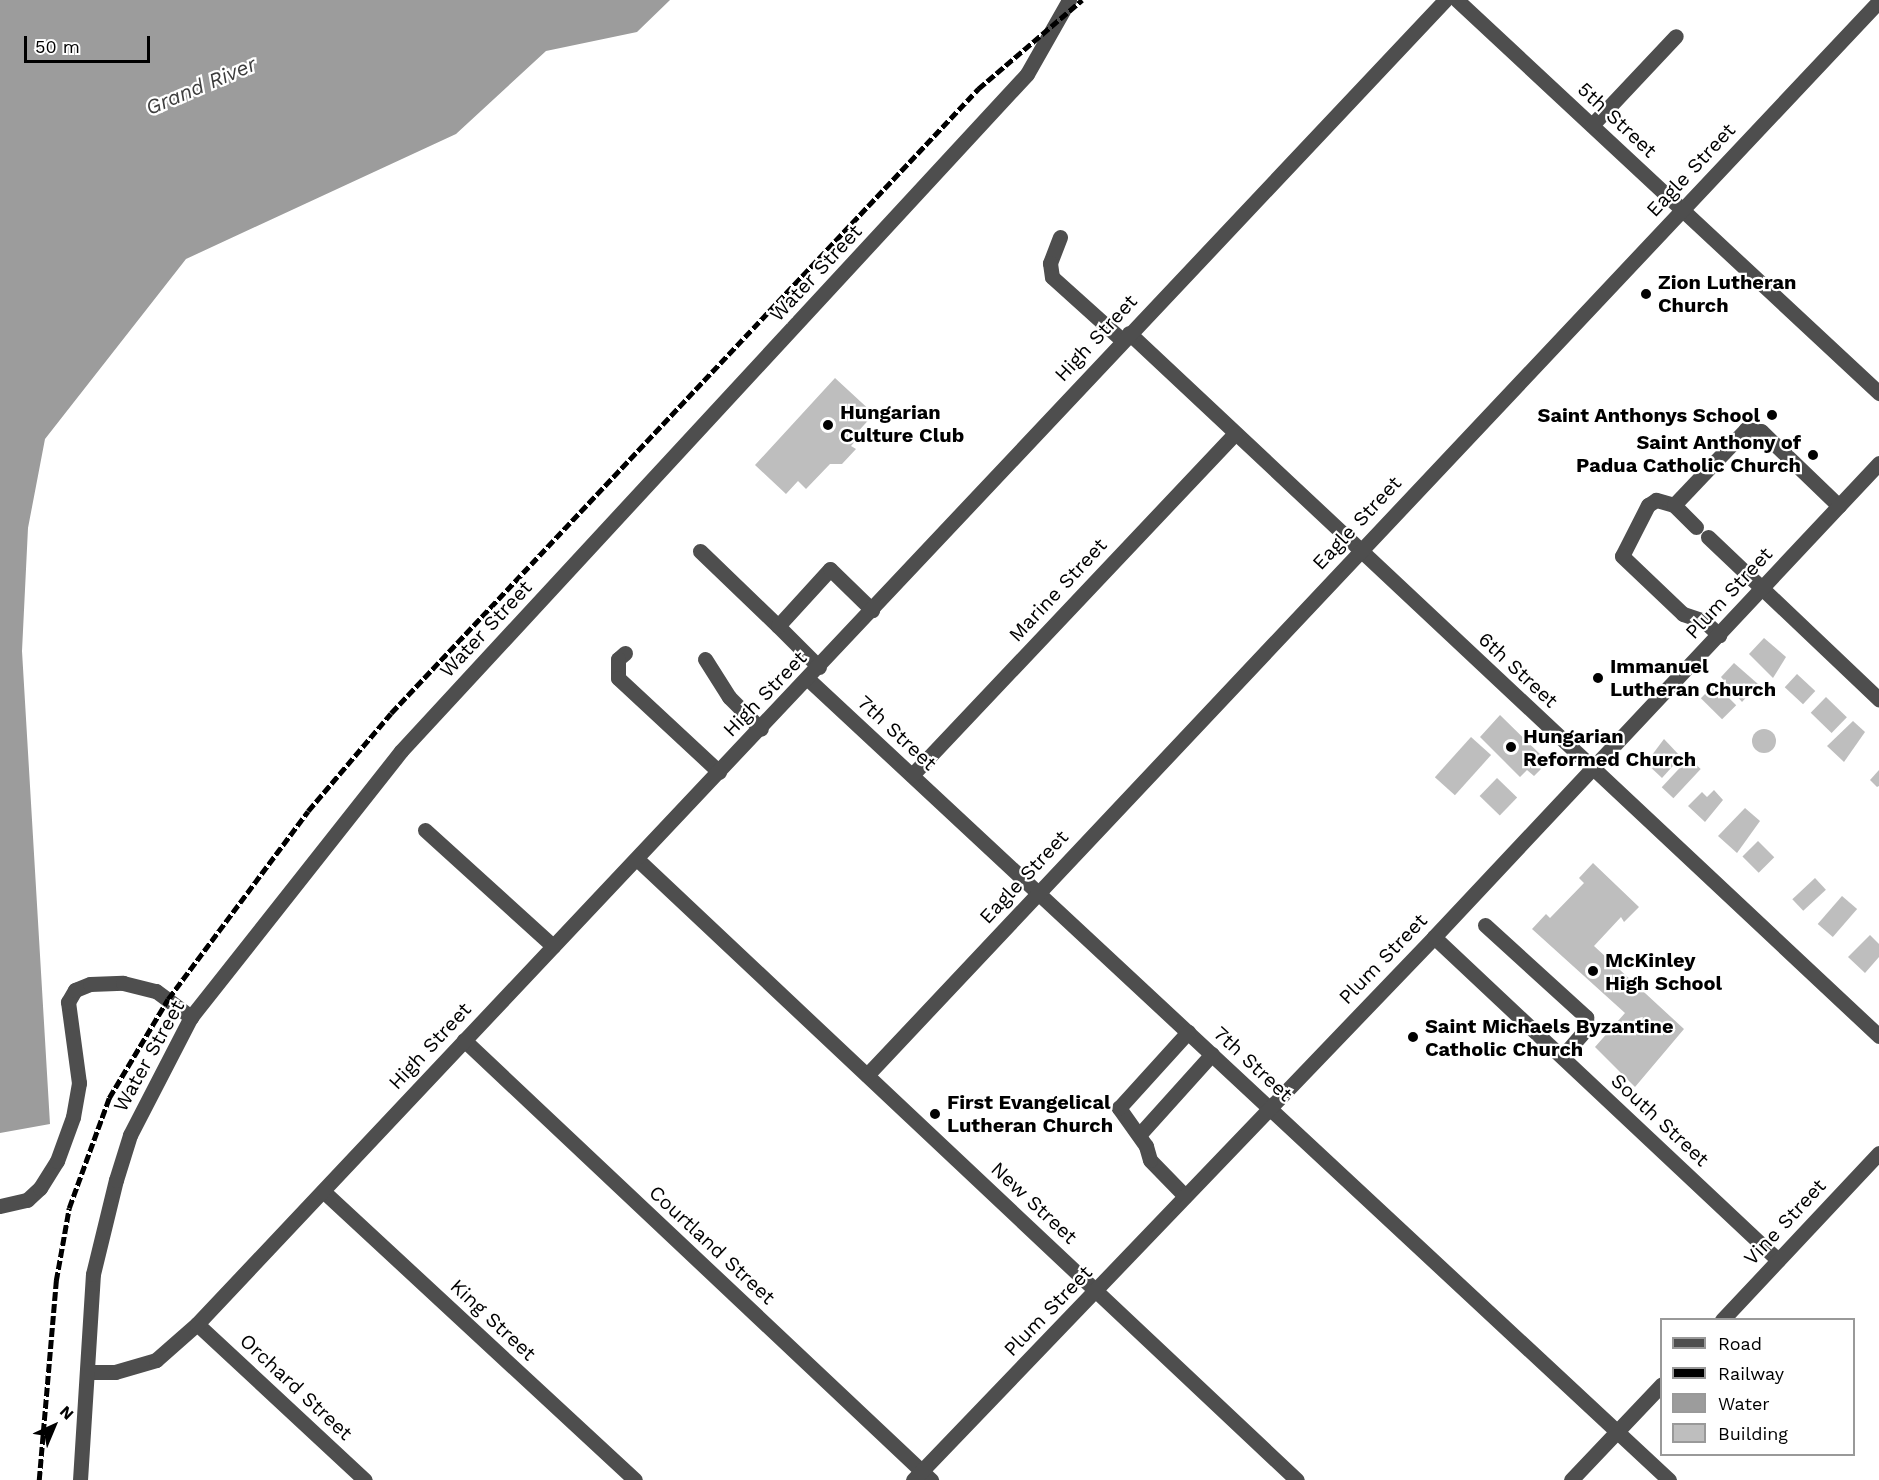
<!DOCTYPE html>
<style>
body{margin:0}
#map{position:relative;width:1879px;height:1480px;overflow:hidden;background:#fff;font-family:"Work Sans",sans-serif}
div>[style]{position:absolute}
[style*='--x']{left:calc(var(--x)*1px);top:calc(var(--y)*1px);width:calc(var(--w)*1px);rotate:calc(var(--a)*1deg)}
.water>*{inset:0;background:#9c9c9c}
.building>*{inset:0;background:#bebebe;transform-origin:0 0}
.round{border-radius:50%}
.minor>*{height:15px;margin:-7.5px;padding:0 7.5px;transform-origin:7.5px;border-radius:7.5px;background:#4e4e4e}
.rail>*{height:4.5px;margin-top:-2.25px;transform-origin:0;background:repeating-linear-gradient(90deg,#000 0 9px,transparent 0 12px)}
.dots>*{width:16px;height:16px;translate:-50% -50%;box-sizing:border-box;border:3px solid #fff;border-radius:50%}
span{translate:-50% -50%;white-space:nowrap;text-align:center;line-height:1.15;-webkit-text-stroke:4.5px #fff;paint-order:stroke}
.street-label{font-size:20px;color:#000}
.poi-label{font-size:20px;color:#000;font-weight:700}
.left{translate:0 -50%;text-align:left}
.right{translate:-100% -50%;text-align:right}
.water-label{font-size:21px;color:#3d3d3d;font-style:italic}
.legend{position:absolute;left:1660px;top:1318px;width:195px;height:138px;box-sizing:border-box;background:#fff;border:2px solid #999;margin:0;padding:8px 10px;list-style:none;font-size:18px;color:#000}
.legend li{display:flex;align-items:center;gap:12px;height:30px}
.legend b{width:30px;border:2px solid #999}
.north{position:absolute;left:24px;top:1396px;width:60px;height:60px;-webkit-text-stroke:4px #fff;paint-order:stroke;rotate:44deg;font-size:16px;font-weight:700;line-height:24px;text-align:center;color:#000}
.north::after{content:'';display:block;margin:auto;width:21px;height:27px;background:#000;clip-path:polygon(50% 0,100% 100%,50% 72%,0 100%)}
.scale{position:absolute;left:24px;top:36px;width:126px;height:27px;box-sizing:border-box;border:3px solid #000;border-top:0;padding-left:8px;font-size:18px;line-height:21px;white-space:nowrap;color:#000;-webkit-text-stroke:4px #fff;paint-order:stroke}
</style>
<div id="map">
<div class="water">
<div style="clip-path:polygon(0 0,670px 0,637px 32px,546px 51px,456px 134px,186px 259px,45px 439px,28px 528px,22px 651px,50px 1124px,0 1133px)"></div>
</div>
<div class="building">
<div style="clip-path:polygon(835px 378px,874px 414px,854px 436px,857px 439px,851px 446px,856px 449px,842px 464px,830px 464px,806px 489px,798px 481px,786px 494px,755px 465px)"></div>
<div style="clip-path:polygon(1764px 638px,1786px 657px,1773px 678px,1749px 654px)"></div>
<div style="clip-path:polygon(1734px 663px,1758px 684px,1742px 702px,1721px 677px)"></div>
<div style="left:1797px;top:674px;width:25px;height:18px;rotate:43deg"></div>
<div style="left:1715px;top:684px;width:30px;height:20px;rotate:45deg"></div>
<div style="left:1826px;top:697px;width:29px;height:22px;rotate:44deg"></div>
<div style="clip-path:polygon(1500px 715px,1542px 756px,1535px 763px,1541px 769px,1534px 776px,1527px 770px,1520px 777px,1480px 737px)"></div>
<div style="clip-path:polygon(1853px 721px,1865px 732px,1844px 762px,1827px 746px)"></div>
<div class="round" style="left:1752px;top:729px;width:24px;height:24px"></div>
<div style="left:1471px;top:737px;width:27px;height:54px;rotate:42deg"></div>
<div style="clip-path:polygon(1664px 739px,1681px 757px,1662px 778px,1646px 763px)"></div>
<div style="left:1689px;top:758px;width:16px;height:40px;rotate:43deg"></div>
<div style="clip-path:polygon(1879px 770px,1879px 786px,1877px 787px,1870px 780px)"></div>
<div style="left:1497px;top:778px;width:28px;height:25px;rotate:44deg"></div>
<div style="clip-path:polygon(1714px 790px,1723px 800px,1705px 822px,1688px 806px,1702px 792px,1707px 797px)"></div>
<div style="clip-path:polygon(1745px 808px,1760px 821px,1737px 853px,1718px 836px)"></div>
<div style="left:1758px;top:841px;width:23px;height:22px;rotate:45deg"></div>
<div style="clip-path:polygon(1593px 863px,1639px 907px,1624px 922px,1621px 917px,1594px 946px,1684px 1029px,1635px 1087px,1595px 1047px,1625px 1013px,1532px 929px,1546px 914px,1550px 918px,1584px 883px,1579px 878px)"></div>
<div style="left:1815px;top:878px;width:16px;height:31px;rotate:47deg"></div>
<div style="left:1842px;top:896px;width:20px;height:37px;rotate:41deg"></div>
<div style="clip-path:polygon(1870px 935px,1879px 944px,1879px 957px,1865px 973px,1848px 957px)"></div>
</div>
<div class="minor">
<div style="--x:1457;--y:0;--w:577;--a:42.96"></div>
<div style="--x:1592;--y:125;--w:122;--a:-46.7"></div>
<div style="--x:1060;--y:237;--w:28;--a:111"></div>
<div style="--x:1050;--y:263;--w:14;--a:82"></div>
<div style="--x:1052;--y:277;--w:94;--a:42"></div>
<div style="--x:1129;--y:333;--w:1028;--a:43.15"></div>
<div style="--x:1674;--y:505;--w:19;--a:-164"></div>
<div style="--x:1656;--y:500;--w:9;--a:148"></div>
<div style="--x:1648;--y:505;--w:57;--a:117"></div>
<div style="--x:1622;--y:556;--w:84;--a:43.6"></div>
<div style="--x:1683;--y:614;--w:22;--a:18"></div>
<div style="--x:1704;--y:621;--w:21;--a:43"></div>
<div style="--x:1696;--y:527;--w:31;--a:-135"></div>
<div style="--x:1674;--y:505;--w:105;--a:-46.5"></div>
<div style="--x:1746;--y:429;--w:15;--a:8"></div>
<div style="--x:1761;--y:431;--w:108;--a:43.9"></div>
<div style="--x:1708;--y:537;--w:236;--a:43.5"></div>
<div style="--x:700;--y:551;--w:108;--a:43.9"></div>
<div style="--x:625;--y:653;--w:9;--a:139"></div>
<div style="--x:618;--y:659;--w:19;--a:90"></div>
<div style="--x:618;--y:678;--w:138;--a:42.9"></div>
<div style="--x:705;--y:659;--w:45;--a:57.7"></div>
<div style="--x:729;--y:697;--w:45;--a:45"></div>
<div style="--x:819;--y:667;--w:58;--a:-135"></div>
<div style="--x:778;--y:626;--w:77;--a:-47.6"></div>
<div style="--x:830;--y:569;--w:59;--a:44.3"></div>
<div style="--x:808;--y:679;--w:1176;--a:42.93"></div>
<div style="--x:912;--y:775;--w:470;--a:-46.6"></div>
<div style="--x:425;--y:830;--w:173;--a:42.2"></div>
<div style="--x:637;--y:859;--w:906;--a:43.26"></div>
<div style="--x:1485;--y:925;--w:137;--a:42.3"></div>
<div style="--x:1586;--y:1017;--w:11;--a:85"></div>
<div style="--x:1587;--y:1028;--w:38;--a:131"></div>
<div style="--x:1434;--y:937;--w:472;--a:43.2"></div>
<div style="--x:464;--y:1040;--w:642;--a:43.29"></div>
<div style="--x:867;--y:1075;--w:1476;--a:-46.7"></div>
<div style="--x:1139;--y:1135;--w:109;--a:-48"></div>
<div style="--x:323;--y:1191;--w:425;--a:42.8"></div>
<div style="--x:1185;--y:1196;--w:50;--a:-134.2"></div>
<div style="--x:1150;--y:1160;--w:15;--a:-106"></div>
<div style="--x:1146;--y:1146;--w:47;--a:-125.4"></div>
<div style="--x:1119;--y:1108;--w:103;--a:-47.8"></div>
<div style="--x:0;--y:1206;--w:28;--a:-13"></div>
<div style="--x:27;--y:1200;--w:18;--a:-43"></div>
<div style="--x:40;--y:1188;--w:32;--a:-58"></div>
<div style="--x:57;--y:1161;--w:47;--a:-70"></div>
<div style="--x:73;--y:1117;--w:35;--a:-80"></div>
<div style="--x:79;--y:1083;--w:82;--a:-97.7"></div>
<div style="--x:68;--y:1002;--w:14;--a:-60"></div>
<div style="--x:75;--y:990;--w:16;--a:-22"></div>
<div style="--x:90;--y:984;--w:33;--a:-2"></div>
<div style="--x:123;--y:983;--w:34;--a:14"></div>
<div style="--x:156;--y:991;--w:44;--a:36.6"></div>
<div style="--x:1722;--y:1320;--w:229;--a:-46.8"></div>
<div style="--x:197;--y:1324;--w:229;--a:42.9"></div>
<div style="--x:88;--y:1372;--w:27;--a:0"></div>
<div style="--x:115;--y:1372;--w:43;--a:-16.3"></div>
<div style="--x:156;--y:1360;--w:55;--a:-41.3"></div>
<div style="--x:197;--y:1324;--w:1819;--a:-46.69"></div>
<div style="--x:80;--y:1480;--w:206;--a:-86.4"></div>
<div style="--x:93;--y:1274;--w:97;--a:-76.3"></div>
<div style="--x:116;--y:1180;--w:47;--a:-72.7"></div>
<div style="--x:130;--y:1135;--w:133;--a:-62.7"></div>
<div style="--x:191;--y:1017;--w:339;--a:-51.7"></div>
<div style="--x:401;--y:751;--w:922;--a:-47.24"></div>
<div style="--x:1027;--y:74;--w:85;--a:-60.4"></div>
<div style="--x:913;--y:1480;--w:753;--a:-46.18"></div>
<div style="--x:1434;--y:937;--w:650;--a:-46.81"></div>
<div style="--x:1571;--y:1480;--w:132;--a:-46.5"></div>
</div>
<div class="rail">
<div style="--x:39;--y:1480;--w:200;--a:-85.1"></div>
<div style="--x:56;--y:1281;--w:74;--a:-79.9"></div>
<div style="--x:69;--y:1208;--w:117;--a:-70"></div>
<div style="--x:109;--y:1098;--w:115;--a:-59.2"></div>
<div style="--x:168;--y:999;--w:234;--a:-53.3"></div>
<div style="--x:308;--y:811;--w:128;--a:-49.7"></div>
<div style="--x:391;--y:713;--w:857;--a:-46.75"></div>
<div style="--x:978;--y:89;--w:137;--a:-40.6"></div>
</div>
<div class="dots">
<div style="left:1646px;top:294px;background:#000"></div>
<div style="left:1772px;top:415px;background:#000"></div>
<div style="left:828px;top:425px;background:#000"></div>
<div style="left:1813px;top:455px;background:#000"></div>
<div style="left:1598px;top:678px;background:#000"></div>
<div style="left:1511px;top:747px;background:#000"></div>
<div style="left:1593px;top:971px;background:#000"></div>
<div style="left:1413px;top:1037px;background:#000"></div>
<div style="left:935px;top:1114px;background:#000"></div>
</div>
<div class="street-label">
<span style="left:1617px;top:120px;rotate:43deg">5th Street</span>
<span style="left:1691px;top:170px;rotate:-47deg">Eagle Street</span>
<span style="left:816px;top:273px;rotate:-47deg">Water Street</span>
<span style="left:1096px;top:338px;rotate:-47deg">High Street</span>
<span style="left:1357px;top:523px;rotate:-47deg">Eagle Street</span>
<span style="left:1058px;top:590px;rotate:-47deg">Marine Street</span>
<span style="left:1729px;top:593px;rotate:-47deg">Plum Street</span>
<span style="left:486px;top:629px;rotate:-47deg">Water Street</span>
<span style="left:1518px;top:670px;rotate:43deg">6th Street</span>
<span style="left:765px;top:694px;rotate:-46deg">High Street</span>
<span style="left:897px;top:733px;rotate:43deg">7th Street</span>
<span style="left:1024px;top:877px;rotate:-47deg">Eagle Street</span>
<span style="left:1383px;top:959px;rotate:-46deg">Plum Street</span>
<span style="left:430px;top:1046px;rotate:-47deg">High Street</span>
<span style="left:149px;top:1056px;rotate:-61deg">Water Street</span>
<span style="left:1253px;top:1064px;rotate:43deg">7th Street</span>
<span style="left:1660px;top:1120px;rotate:43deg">South Street</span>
<span style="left:1034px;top:1203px;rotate:43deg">New Street</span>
<span style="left:1785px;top:1222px;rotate:-47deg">Vine Street</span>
<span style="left:712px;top:1245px;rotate:43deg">Courtland Street</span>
<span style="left:1048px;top:1311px;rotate:-46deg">Plum Street</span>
<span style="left:493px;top:1320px;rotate:43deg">King Street</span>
<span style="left:296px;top:1387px;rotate:43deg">Orchard Street</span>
</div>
<div class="poi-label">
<span class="left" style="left:1658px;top:294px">Zion Lutheran<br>Church</span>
<span class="left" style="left:840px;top:424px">Hungarian<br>Culture Club</span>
<span class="right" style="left:1760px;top:415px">Saint Anthonys School</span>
<span class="right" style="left:1801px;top:454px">Saint Anthony of<br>Padua Catholic Church</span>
<span class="left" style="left:1610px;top:678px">Immanuel<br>Lutheran Church</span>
<span class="left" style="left:1523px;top:748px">Hungarian<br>Reformed Church</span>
<span class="left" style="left:1605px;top:972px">McKinley<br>High School</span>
<span class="left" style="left:1425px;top:1038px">Saint Michaels Byzantine<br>Catholic Church</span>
<span class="left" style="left:947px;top:1114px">First Evangelical<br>Lutheran Church</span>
</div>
<div class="water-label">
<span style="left:201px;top:86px;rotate:-23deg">Grand River</span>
</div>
<ul class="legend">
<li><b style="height:8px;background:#4e4e4e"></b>Road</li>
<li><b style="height:8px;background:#000"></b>Railway</li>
<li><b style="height:16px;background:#9c9c9c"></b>Water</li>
<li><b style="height:16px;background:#bebebe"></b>Building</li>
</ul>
<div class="north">N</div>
<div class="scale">50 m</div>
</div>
